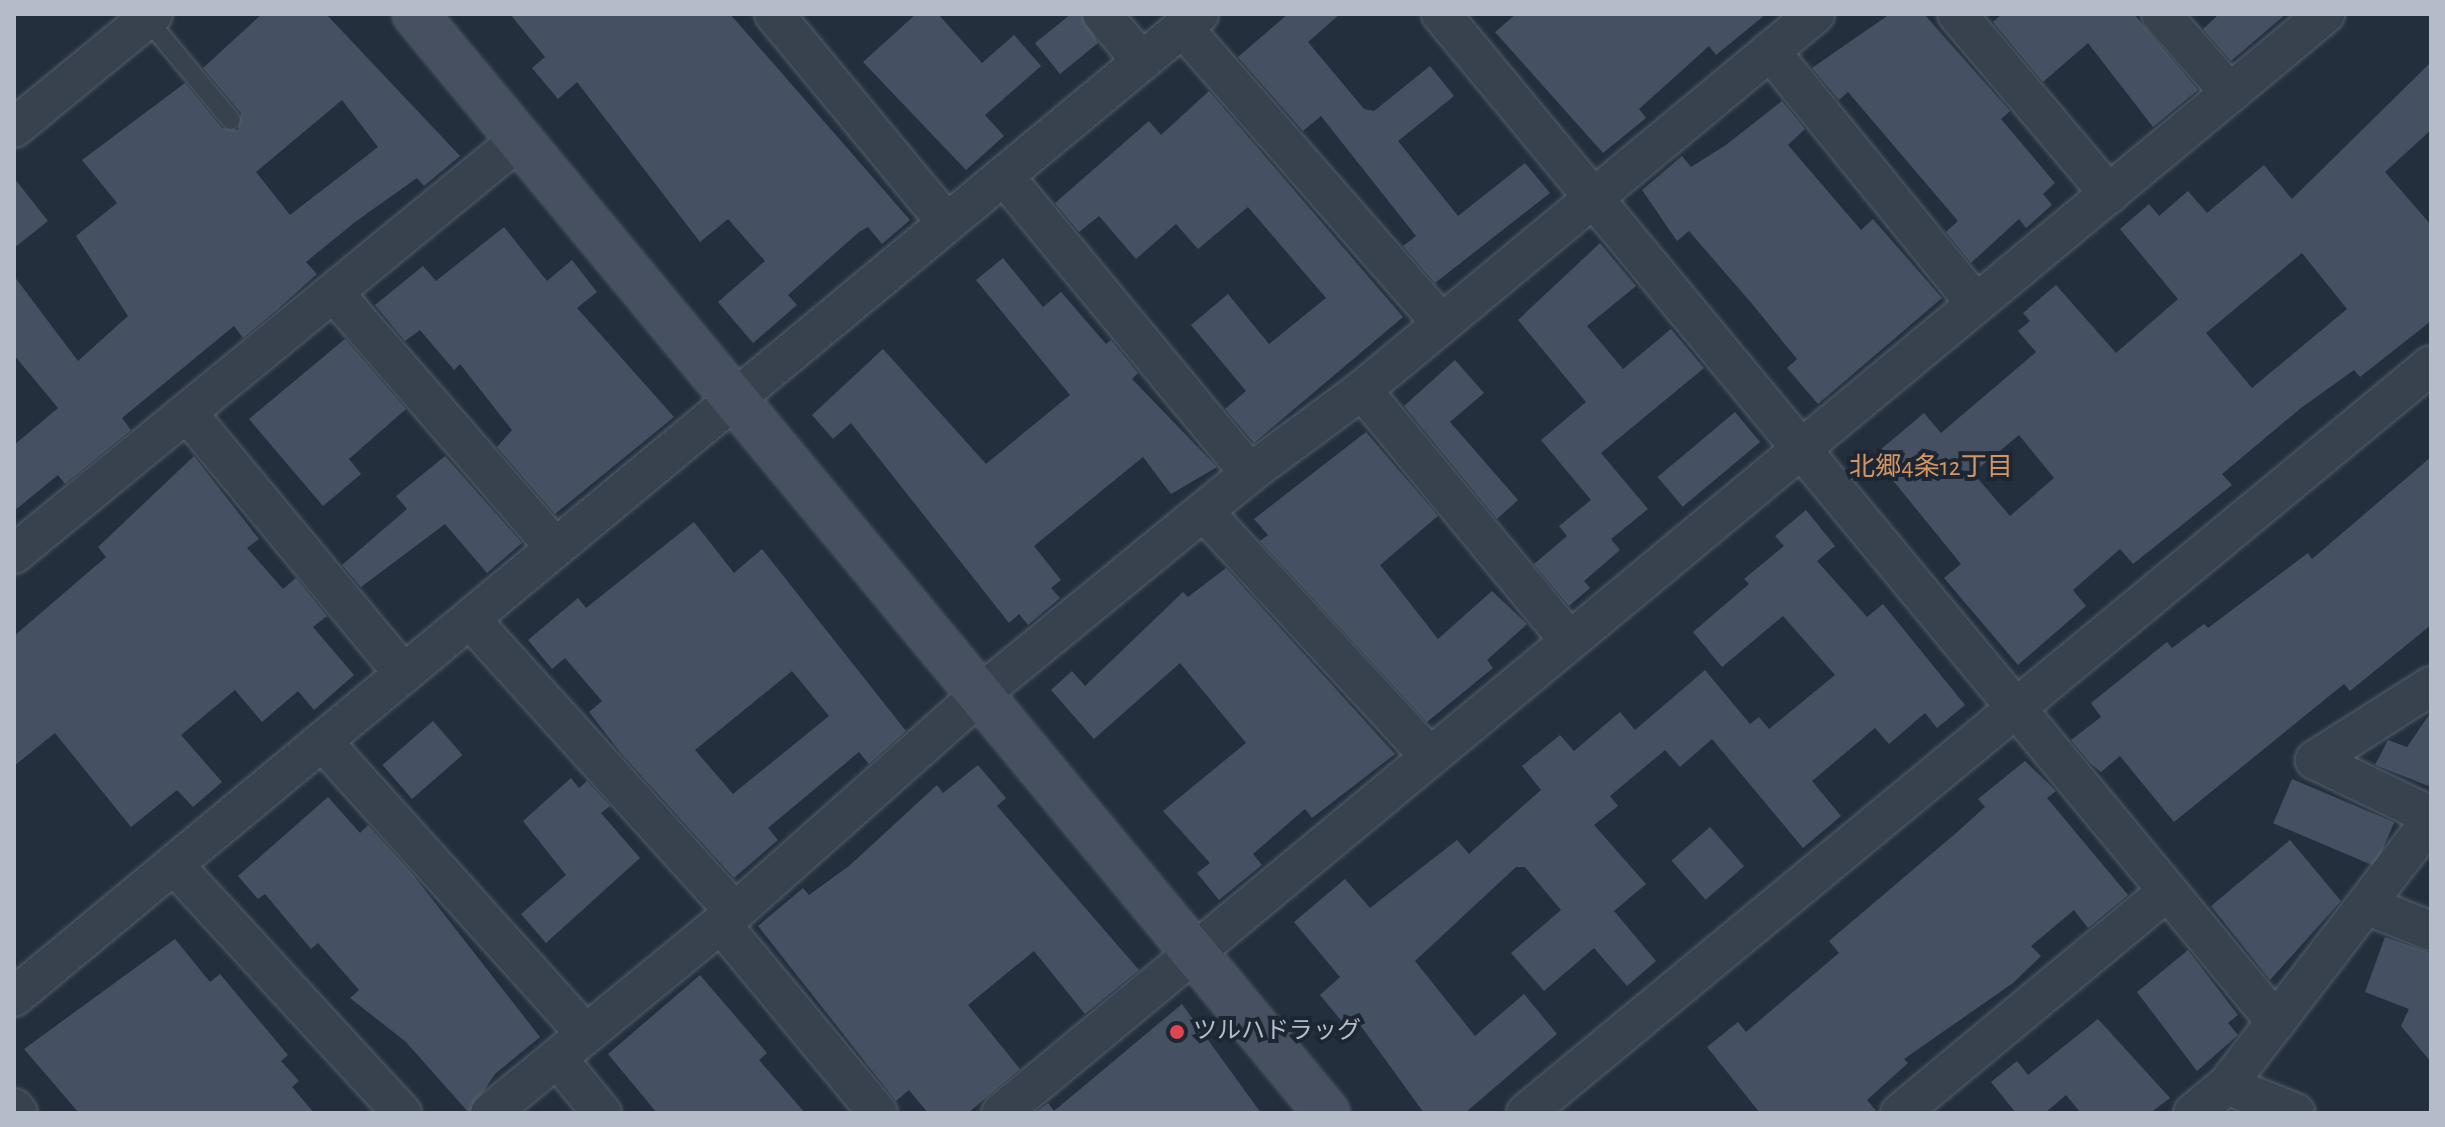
<!DOCTYPE html>
<meta charset="utf-8">
<style>
body{margin:0}
#map{position:relative;width:2445px;height:1127px;overflow:hidden;background:#242f3e;font-family:"Alegreya Sans","Noto Sans JP",sans-serif}
div>[style]{position:absolute}
[style*='--x']{left:calc(var(--x)*1px);top:calc(var(--y)*1px);width:calc(var(--w)*1px);rotate:calc(var(--a)*1deg)}
.building>*{inset:0;background:#455162;transform-origin:0 0}
.roads{filter:drop-shadow(0 0 2px #565f6c) drop-shadow(0 0 2px #565f6c)}
.lane>*{height:18px;margin:-9px;padding:0 9px;transform-origin:9px;border-radius:9px;background:#38414e}
.street>*{height:38px;margin:-19px;padding:0 19px;transform-origin:19px;border-radius:19px;background:#38414e}
.secondary>*{height:44px;margin:-22px;padding:0 22px;transform-origin:22px;border-radius:22px;background:#465061}
.dots>*{width:22px;height:22px;translate:-50% -50%;box-sizing:border-box;border:4px solid #1d2633;border-radius:50%}
span{translate:-50% -50%;white-space:nowrap;text-align:center;line-height:1.15;-webkit-text-stroke:8px #1d2633;paint-order:stroke}
.poi-label{font-size:24px;color:#b4bcc9}
.left{translate:0 -50%;text-align:left}
.neighbourhood-label{font-size:26px;color:#d59563}
.frame{position:absolute;inset:0;border:16px solid #b4bcc9;pointer-events:none}
</style>
<div id="map">
<div class="building">
<div style="clip-path:polygon(evenodd,262px 14px,326px 14px,460px 156px,424px 186px,417px 178px,355px 222px,306px 262px,317px 274px,278px 309px,243px 338px,234px 326px,122px 418px,131px 430px,65px 484px,58px 475px,14px 511px,14px 445px,58px 408px,14px 355px,14px 276px,78px 361px,128px 316px,76px 236px,117px 203px,82px 160px,185px 83px,222px 128px,238px 130px,241px 113px,203px 68px,262px 14px,342px 100px,378px 147px,290px 215px,256px 172px,342px 100px)"></div>
<div style="clip-path:polygon(510px 14px,730px 14px,910px 220px,882px 244px,868px 227px,859px 232px,788px 295px,797px 305px,753px 343px,718px 302px,765px 261px,728px 219px,700px 242px,577px 82px,558px 99px,532px 68px,545px 57px)"></div>
<div style="clip-path:polygon(916px 14px,938px 14px,982px 63px,1014px 35px,1041px 66px,985px 115px,1004px 136px,966px 170px,863px 62px)"></div>
<div style="clip-path:polygon(1071px 14px,1081px 14px,1098px 43px,1060px 74px,1035px 43px)"></div>
<div style="clip-path:polygon(1288px 14px,1340px 14px,1308px 42px,1364px 109px,1374px 111px,1430px 66px,1454px 96px,1398px 141px,1458px 216px,1525px 163px,1550px 193px,1435px 283px,1403px 246px,1416px 236px,1321px 116px,1303px 131px,1238px 57px)"></div>
<div style="clip-path:polygon(1516px 14px,1766px 14px,1716px 55px,1709px 46px,1639px 109px,1646px 118px,1603px 153px,1495px 32px)"></div>
<div style="clip-path:polygon(1890px 14px,1924px 14px,2010px 111px,2001px 119px,2055px 183px,2043px 194px,2052px 205px,2026px 228px,2019px 219px,1971px 263px,1946px 232px,1958px 221px,1848px 92px,1839px 100px,1812px 68px)"></div>
<div style="clip-path:polygon(2002px 14px,2134px 14px,2198px 90px,2153px 127px,2088px 43px,2043px 82px,1993px 22px)"></div>
<div style="clip-path:polygon(2219px 14px,2286px 14px,2231px 61px,2203px 29px)"></div>
<div style="clip-path:polygon(evenodd,2431px 62px,2431px 130px,2385px 172px,2431px 225px,2431px 321px,2360px 377px,2354px 370px,2301px 408px,2222px 474px,2232px 485px,2133px 564px,2120px 549px,2073px 590px,2086px 606px,2018px 665px,1944px 578px,1961px 564px,1873px 456px,1924px 413px,1941px 433px,2036px 352px,2018px 331px,2030px 321px,2023px 313px,2056px 285px,2116px 353px,2178px 299px,2120px 229px,2149px 204px,2159px 216px,2188px 191px,2207px 213px,2264px 165px,2292px 199px,2431px 62px,2302px 253px,2347px 309px,2252px 388px,2206px 333px,2302px 253px,2431px 62px,2019px 435px,2054px 478px,2010px 516px,1973px 473px,2019px 435px)"></div>
<div style="clip-path:polygon(1209px 91px,1403px 317px,1254px 443px,1225px 409px,1246px 391px,1191px 325px,1228px 294px,1269px 344px,1326px 298px,1248px 207px,1198px 249px,1176px 224px,1136px 259px,1099px 216px,1079px 232px,1055px 203px,1149px 121px,1161px 135px)"></div>
<div style="clip-path:polygon(1782px 101px,1805px 129px,1788px 145px,1861px 230px,1873px 219px,1942px 298px,1818px 404px,1787px 368px,1797px 359px,1753px 305px,1689px 231px,1677px 241px,1642px 190px,1682px 156px,1691px 167px,1726px 145px)"></div>
<div style="clip-path:polygon(14px 178px,48px 221px,14px 248px)"></div>
<div style="clip-path:polygon(504px 227px,547px 281px,572px 260px,597px 292px,577px 308px,674px 417px,555px 514px,497px 447px,512px 430px,460px 364px,454px 370px,420px 330px,405px 341px,375px 305px,423px 266px,436px 281px)"></div>
<div style="clip-path:polygon(1600px 243px,1636px 286px,1587px 326px,1623px 369px,1671px 329px,1704px 368px,1601px 453px,1648px 509px,1611px 539px,1620px 550px,1584px 581px,1590px 588px,1569px 606px,1534px 564px,1567px 536px,1559px 526px,1591px 500px,1541px 440px,1586px 402px,1518px 320px)"></div>
<div style="clip-path:polygon(1003px 258px,1043px 307px,1061px 292px,1106px 344px,1111px 340px,1138px 373px,1132px 379px,1217px 467px,1171px 494px,1143px 457px,1034px 546px,1061px 580px,1051px 588px,1060px 598px,1028px 625px,1019px 614px,1009px 623px,851px 423px,833px 439px,812px 415px,883px 349px,986px 464px,1070px 395px,976px 280px)"></div>
<div style="clip-path:polygon(345px 339px,406px 409px,349px 459px,361px 474px,323px 506px,249px 419px)"></div>
<div style="clip-path:polygon(1455px 360px,1484px 393px,1450px 422px,1518px 500px,1497px 519px,1404px 406px)"></div>
<div style="left:1735px;top:412px;width:39px;height:101px;rotate:50deg"></div>
<div style="clip-path:polygon(1366px 432px,1438px 516px,1380px 565px,1438px 639px,1492px 591px,1527px 624px,1487px 660px,1493px 668px,1427px 722px,1260px 541px,1268px 535px,1254px 519px)"></div>
<div style="clip-path:polygon(194px 456px,259px 539px,247px 548px,283px 589px,296px 578px,327px 616px,313px 627px,354px 675px,314px 710px,298px 691px,262px 722px,235px 690px,181px 735px,222px 782px,193px 807px,177px 790px,131px 827px,55px 733px,14px 766px,14px 636px,106px 557px,98px 547px)"></div>
<div style="clip-path:polygon(445px 456px,522px 543px,487px 573px,445px 524px,361px 587px,342px 565px,407px 509px,396px 496px)"></div>
<div style="clip-path:polygon(2431px 457px,2431px 625px,2350px 691px,2344px 684px,2174px 822px,2120px 756px,2101px 772px,2091px 764px,2071px 740px,2101px 717px,2091px 703px,2167px 642px,2172px 648px,2204px 624px,2208px 628px,2308px 553px,2312px 559px)"></div>
<div style="clip-path:polygon(1806px 510px,1835px 546px,1817px 561px,1867px 617px,1883px 604px,1965px 705px,1937px 728px,1925px 713px,1889px 744px,1875px 728px,1812px 781px,1841px 816px,1803px 848px,1712px 739px,1680px 767px,1665px 750px,1610px 796px,1618px 806px,1594px 825px,1646px 884px,1614px 911px,1656px 961px,1627px 986px,1594px 948px,1544px 991px,1511px 953px,1561px 910px,1525px 867px,1516px 867px,1415px 961px,1475px 1036px,1524px 994px,1557px 1034px,1465px 1113px,1424px 1113px,1358px 1022px,1349px 1030px,1320px 995px,1340px 977px,1294px 922px,1345px 879px,1370px 908px,1457px 840px,1469px 854px,1541px 790px,1522px 766px,1560px 735px,1574px 751px,1620px 712px,1635px 730px,1705px 670px,1750px 724px,1759px 717px,1769px 729px,1835px 675px,1783px 616px,1722px 667px,1693px 632px,1749px 584px,1744px 579px,1784px 546px,1775px 536px)"></div>
<div style="clip-path:polygon(evenodd,694px 522px,734px 573px,762px 549px,906px 731px,869px 764px,859px 752px,768px 828px,778px 840px,734px 878px,620px 752px,589px 712px,602px 701px,565px 658px,552px 669px,528px 640px,578px 598px,586px 608px,694px 522px,792px 671px,829px 716px,733px 794px,695px 750px,792px 671px)"></div>
<div style="clip-path:polygon(1226px 568px,1395px 754px,1312px 818px,1305px 809px,1253px 854px,1262px 865px,1219px 900px,1197px 873px,1210px 863px,1163px 811px,1246px 743px,1180px 663px,1094px 739px,1051px 690px,1072px 671px,1085px 686px,1183px 592px,1188px 597px)"></div>
<div style="clip-path:polygon(2431px 712px,2431px 787px,2375px 765px,2388px 740px,2407px 747px)"></div>
<div style="left:433px;top:721px;width:45px;height:67px;rotate:49deg"></div>
<div style="clip-path:polygon(2025px 761px,2056px 791px,2047px 798px,2128px 895px,2088px 928px,2074px 910px,2031px 946px,2041px 956px,2013px 983px,1904px 1059px,1908px 1063px,1867px 1100px,1878px 1113px,1760px 1113px,1707px 1047px,1738px 1022px,1746px 1032px,1839px 953px,1829px 941px,1955px 834px,1985px 807px,1978px 799px)"></div>
<div style="clip-path:polygon(978px 765px,1006px 798px,997px 806px,1139px 970px,1085px 1014px,1034px 951px,968px 1005px,1020px 1069px,968px 1113px,928px 1113px,909px 1090px,896px 1101px,758px 926px,803px 888px,809px 895px,849px 866px,937px 785px,943px 793px)"></div>
<div style="clip-path:polygon(571px 778px,579px 788px,587px 781px,610px 806px,601px 813px,640px 858px,546px 943px,521px 914px,566px 875px,523px 821px)"></div>
<div style="left:2292px;top:779px;width:111px;height:48px;rotate:23deg"></div>
<div style="clip-path:polygon(328px 797px,360px 833px,368px 825px,411px 872px,540px 1037px,495px 1074px,469px 1113px,406px 1042px,350px 998px,359px 990px,318px 943px,311px 949px,265px 894px,258px 899px,238px 876px)"></div>
<div style="left:1710px;top:827px;width:52px;height:51px;rotate:49deg"></div>
<div style="clip-path:polygon(2290px 840px,2341px 901px,2270px 980px,2211px 906px)"></div>
<div style="clip-path:polygon(2385px 937px,2431px 953px,2431px 1062px,2401px 1026px,2409px 1009px,2365px 992px)"></div>
<div style="clip-path:polygon(175px 939px,210px 982px,220px 974px,288px 1055px,281px 1061px,299px 1081px,292px 1087px,314px 1113px,79px 1113px,24px 1049px)"></div>
<div style="clip-path:polygon(2188px 950px,2238px 1015px,2228px 1023px,2238px 1035px,2197px 1071px,2137px 992px)"></div>
<div style="clip-path:polygon(700px 975px,767px 1053px,759px 1060px,805px 1113px,657px 1113px,608px 1054px)"></div>
<div style="clip-path:polygon(1182px 1004px,1261px 1113px,1035px 1113px,1048px 1103px,1054px 1111px)"></div>
<div style="clip-path:polygon(2098px 1019px,2170px 1098px,2150px 1113px,2081px 1113px,2066px 1095px,2045px 1113px,2016px 1113px,1991px 1082px,2017px 1061px,2028px 1075px)"></div>
</div>
<div class="roads">
<div class="lane">
<div style="--x:147;--y:19;--w:131;--a:50.3"></div>
</div>
<div class="street">
<div style="--x:774;--y:14;--w:271;--a:50.4"></div>
<div style="--x:1102;--y:14;--w:62;--a:50.2"></div>
<div style="--x:1441;--y:14;--w:1309;--a:50.36"></div>
<div style="--x:1957;--y:14;--w:236;--a:49.8"></div>
<div style="--x:2161;--y:14;--w:105;--a:48.9"></div>
<div style="--x:1183;--y:28;--w:393;--a:48.8"></div>
<div style="--x:1770;--y:51;--w:326;--a:50.8"></div>
<div style="--x:14;--y:128;--w:180;--a:-39.4"></div>
<div style="--x:1004;--y:176;--w:386;--a:50.4"></div>
<div style="--x:334;--y:293;--w:337;--a:49"></div>
<div style="--x:1362;--y:390;--w:325;--a:50.4"></div>
<div style="--x:188;--y:414;--w:338;--a:50.3"></div>
<div style="--x:1205;--y:513;--w:330;--a:47.3"></div>
<div style="--x:14;--y:554;--w:653;--a:-39.34"></div>
<div style="--x:470;--y:619;--w:395;--a:47.9"></div>
<div style="--x:2431;--y:686;--w:138;--a:147.5"></div>
<div style="--x:2315;--y:760;--w:129;--a:25.8"></div>
<div style="--x:322;--y:741;--w:394;--a:48"></div>
<div style="--x:174;--y:865;--w:337;--a:47.4"></div>
<div style="--x:2368;--y:906;--w:68;--a:21.6"></div>
<div style="--x:721;--y:924;--w:246;--a:50.3"></div>
<div style="--x:14;--y:997;--w:1540;--a:-39.68"></div>
<div style="--x:557;--y:1058;--w:71;--a:50.7"></div>
<div style="--x:2227;--y:1085;--w:74;--a:22.1"></div>
<div style="--x:14;--y:1108;--w:6;--a:51"></div>
<div style="--x:490;--y:1113;--w:317;--a:-39.4"></div>
<div style="--x:735;--y:912;--w:327;--a:-41.6"></div>
<div style="--x:979;--y:695;--w:350;--a:-39.3"></div>
<div style="--x:1250;--y:473;--w:139;--a:-36.5"></div>
<div style="--x:1362;--y:390;--w:589;--a:-39.69"></div>
<div style="--x:1001;--y:1113;--w:1721;--a:-39.69"></div>
<div style="--x:1526;--y:1113;--w:1174;--a:-39.57"></div>
<div style="--x:1900;--y:1113;--w:344;--a:-39.7"></div>
<div style="--x:2193;--y:1113;--w:44;--a:-39.5"></div>
<div style="--x:2227;--y:1085;--w:334;--a:-52.4"></div>
</div>
<div class="secondary">
<div style="--x:415;--y:14;--w:1428;--a:50.31"></div>
</div>
</div>
<div class="dots">
<div style="left:1177px;top:1032px;background:#e0444e"></div>
</div>
<div class="poi-label">
<span class="left" style="left:1193px;top:1032px">ツルハドラッグ</span>
</div>
<div class="neighbourhood-label">
<span style="left:1931px;top:468px">北郷4条12丁目</span>
</div>
<div class="frame"></div>
</div>
